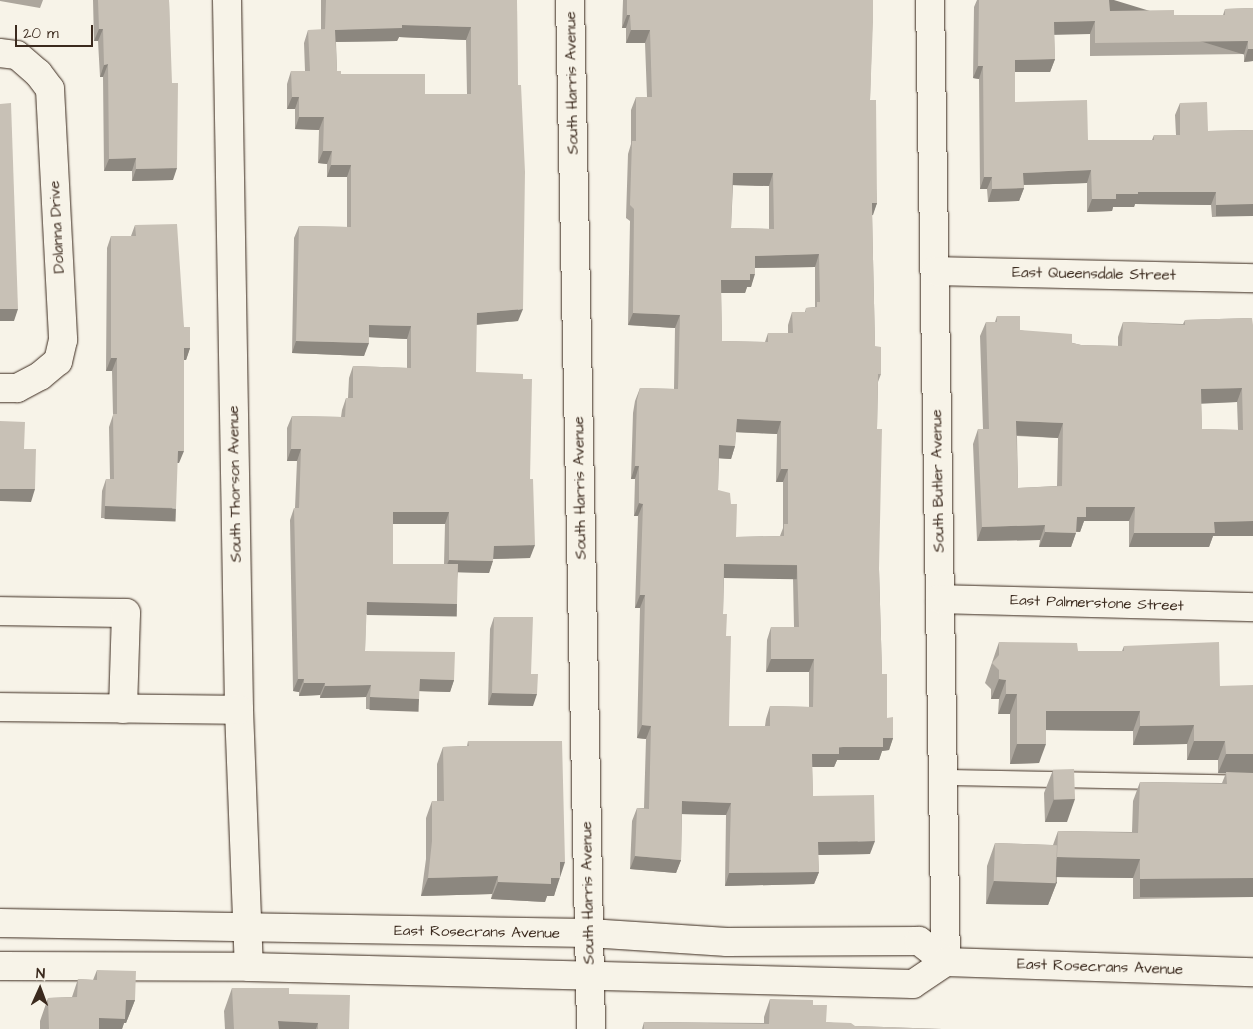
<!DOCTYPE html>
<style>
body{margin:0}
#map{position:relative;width:1253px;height:1029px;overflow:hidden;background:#f7f3e8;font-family:"Architects Daughter",sans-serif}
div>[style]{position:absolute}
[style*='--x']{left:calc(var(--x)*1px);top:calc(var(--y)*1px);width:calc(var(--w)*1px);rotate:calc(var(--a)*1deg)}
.roads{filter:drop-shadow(0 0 1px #3b2a1e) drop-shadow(0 0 1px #3b2a1e)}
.lane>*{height:15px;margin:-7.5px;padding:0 7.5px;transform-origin:7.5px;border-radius:7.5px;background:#f7f3e8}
.street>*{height:28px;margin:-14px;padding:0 14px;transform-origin:14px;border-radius:14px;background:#f7f3e8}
.primary>*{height:28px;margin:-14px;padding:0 14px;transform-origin:14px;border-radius:14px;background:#f7f3e8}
.wall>*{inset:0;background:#aca69d}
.shaded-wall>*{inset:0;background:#8c877f;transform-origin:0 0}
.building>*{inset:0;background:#c8c1b6;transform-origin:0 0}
span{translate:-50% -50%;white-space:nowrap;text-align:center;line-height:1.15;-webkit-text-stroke:4px #f7f3e8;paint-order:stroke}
.street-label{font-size:15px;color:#3b2a1e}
.north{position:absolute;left:15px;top:964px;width:50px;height:50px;-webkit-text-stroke:4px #f7f3e8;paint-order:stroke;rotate:2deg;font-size:14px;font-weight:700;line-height:20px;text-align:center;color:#3b2a1e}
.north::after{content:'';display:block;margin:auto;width:18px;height:22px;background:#3b2a1e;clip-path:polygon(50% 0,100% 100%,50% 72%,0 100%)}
.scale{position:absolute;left:15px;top:25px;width:78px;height:22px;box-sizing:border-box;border:2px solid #3b2a1e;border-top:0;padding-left:6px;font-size:15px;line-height:18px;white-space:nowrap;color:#3b2a1e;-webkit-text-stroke:4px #f7f3e8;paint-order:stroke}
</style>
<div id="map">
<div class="roads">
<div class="lane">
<div style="--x:943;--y:777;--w:310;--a:1.1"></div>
</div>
<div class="street">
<div style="--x:227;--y:0;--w:710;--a:89.03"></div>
<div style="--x:239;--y:710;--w:257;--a:87.8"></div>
<div style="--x:570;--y:0;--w:1029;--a:88.83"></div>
<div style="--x:930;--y:0;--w:962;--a:89.05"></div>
<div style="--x:0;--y:53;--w:17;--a:7"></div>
<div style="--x:17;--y:55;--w:28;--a:41"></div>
<div style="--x:38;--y:73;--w:20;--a:53"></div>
<div style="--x:50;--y:89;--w:251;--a:87"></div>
<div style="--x:63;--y:340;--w:22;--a:103"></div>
<div style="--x:58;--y:361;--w:23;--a:140"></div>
<div style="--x:40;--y:376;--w:26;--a:152"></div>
<div style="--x:17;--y:388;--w:17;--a:180"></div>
<div style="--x:935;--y:271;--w:318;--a:1.3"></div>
<div style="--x:940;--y:599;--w:313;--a:1.5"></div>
<div style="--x:0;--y:611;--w:126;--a:0.9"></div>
<div style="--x:126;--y:613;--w:96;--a:91.8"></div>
<div style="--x:0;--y:707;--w:239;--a:0.7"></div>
</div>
<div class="primary">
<div style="--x:0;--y:923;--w:589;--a:0.97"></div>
<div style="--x:589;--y:933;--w:138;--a:3.7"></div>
<div style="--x:727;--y:942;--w:192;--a:-0.3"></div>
<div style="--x:919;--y:941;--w:34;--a:38"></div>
<div style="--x:0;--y:966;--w:249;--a:0.2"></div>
<div style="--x:249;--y:967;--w:664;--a:1.47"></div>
<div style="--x:913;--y:984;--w:40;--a:-34"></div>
<div style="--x:946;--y:962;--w:307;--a:1.9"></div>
</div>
</div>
<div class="wall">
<div style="clip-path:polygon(0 0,43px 0,40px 8px,0 1px)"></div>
<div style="clip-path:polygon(93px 0,169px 0,173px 180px,132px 181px,132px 171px,104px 171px,103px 77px,100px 77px,98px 41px,94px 41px)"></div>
<div style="clip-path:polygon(evenodd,321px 0,517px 0,518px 321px,476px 325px,476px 372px,530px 479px,530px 558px,493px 559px,489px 573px,458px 572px,452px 616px,366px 614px,365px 651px,454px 680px,450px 692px,419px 691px,419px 699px,415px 711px,366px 709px,366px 697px,320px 698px,320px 695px,299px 696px,299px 692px,293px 691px,290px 520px,294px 508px,295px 508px,297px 461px,287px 461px,287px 428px,292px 416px,341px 417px,342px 410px,346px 398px,348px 398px,349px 378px,353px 366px,407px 368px,407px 339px,369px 337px,364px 356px,292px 353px,294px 238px,299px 226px,347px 227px,347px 177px,327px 177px,327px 164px,318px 163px,319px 130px,295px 129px,295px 109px,287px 109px,287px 84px,291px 71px,305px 71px,304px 43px,308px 30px,321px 30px,321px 0,399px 37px,466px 40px,467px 94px,425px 94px,341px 74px,337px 71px,336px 42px,397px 41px,399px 37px,321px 0,393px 524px,445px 524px,444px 564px,393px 564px,393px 524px)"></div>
<div style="clip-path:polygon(evenodd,623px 0,873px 0,870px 100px,877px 203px,872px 215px,873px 258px,875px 346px,881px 374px,878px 382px,877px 429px,879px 569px,882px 674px,887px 718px,893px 738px,889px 750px,882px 751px,879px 760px,837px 760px,834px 767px,812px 767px,813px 796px,870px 854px,818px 855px,819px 872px,814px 884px,725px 886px,726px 815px,682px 814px,681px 860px,676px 873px,630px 869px,632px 821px,637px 808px,644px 808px,646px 739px,637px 738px,640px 608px,635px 608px,638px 516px,634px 516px,635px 479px,631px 479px,633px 413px,635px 401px,640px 388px,674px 389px,675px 328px,628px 325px,630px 221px,626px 218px,628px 154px,631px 144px,631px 110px,636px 97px,647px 97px,645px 43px,626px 43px,626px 28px,622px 28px,623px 0,733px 185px,769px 186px,769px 229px,731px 228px,733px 185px,623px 0,815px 267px,815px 307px,806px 308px,805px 312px,792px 312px,788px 325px,788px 333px,768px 333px,765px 342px,722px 341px,721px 293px,745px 293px,747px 287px,751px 287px,755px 268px,815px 267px,623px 0,736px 432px,777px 434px,776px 482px,783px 482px,783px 528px,780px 536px,736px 537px,718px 490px,719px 458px,731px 459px,735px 446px,736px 432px,623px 0,724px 577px,793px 578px,794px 627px,771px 627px,767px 640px,766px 672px,809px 672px,809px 707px,770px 706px,766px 719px,765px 726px,729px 726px,726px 636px,723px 614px,724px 577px)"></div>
<div style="clip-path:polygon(977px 0,1109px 0,1110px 11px,1174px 15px,1223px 15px,1225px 9px,1253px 8px,1253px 61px,1244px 62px,1244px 54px,1090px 56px,1090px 34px,1054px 34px,1055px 59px,1050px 72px,1015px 72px,1015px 102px,1088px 140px,1152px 140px,1154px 135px,1176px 135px,1175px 115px,1180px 103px,1208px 131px,1253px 130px,1253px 216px,1212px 217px,1211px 205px,1135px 204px,1134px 207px,1113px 207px,1112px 211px,1087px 212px,1087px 183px,1024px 185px,1024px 188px,1019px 201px,988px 202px,987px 189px,980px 189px,979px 79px,973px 78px,974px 7px)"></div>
<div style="clip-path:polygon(135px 225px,184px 327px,190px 348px,186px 360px,184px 360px,179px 463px,177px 463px,171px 520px,101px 518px,102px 491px,106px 479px,110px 479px,109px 427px,113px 415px,112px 371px,106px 371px,107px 248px,111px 236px,131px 236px)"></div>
<div style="clip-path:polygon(evenodd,997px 316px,1020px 330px,1081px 345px,1118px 346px,1118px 337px,1123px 322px,1183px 324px,1185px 320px,1252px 318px,1253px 536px,1213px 536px,1209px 547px,1129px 547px,1129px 521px,1084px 521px,1080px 532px,1076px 532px,1071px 547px,1039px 547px,1040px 540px,977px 541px,973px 444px,978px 429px,983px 429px,980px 336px,986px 322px,995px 322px,997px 316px,1237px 402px,1238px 430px,1202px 429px,1201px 403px,1237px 402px,997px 316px,1017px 436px,1058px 438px,1057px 486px,1018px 488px,1017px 436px)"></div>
<div style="clip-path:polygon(494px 617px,531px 674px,533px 706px,488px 705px,490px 629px)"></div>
<div style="clip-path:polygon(999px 642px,1078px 651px,1122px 651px,1124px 646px,1220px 686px,1253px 897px,1133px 899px,1133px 878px,1057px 877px,1057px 882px,1048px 905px,986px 904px,987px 866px,995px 843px,1053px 845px,1058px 831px,1132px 832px,1133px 801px,1140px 782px,1222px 783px,1226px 773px,1218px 773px,1218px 760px,1187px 760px,1187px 744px,1133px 745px,1133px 731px,1046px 730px,1039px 763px,1010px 764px,1010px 714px,998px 714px,999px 699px,991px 699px,991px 689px,985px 683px)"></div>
<div style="clip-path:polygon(468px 741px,560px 874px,554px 896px,547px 896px,545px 902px,491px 899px,492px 894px,421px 896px,426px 859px,426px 818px,432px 801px,437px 801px,437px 764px,443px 747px,467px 746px)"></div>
<div style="clip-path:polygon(1053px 770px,1067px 822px,1045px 822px,1044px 793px)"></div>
<div style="clip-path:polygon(97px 970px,135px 1000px,126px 1023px,124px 1023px,122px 1029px,40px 1029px,40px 1021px,48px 998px,72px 997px,78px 979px,93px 980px)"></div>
<div style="clip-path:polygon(232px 988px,289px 994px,349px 1029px,225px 1029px,224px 1011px)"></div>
<div style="clip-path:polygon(770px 999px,813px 1005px,826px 1022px,855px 1026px,942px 1029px,642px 1029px,644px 1022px,764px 1023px,764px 1017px)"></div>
</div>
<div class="shaded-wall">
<div style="clip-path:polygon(627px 15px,630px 15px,626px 28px,622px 28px)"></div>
<div style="clip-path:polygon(1095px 21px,1090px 34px,1049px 35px,1054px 22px)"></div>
<div style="clip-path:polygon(402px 25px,471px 27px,466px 40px,399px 37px,397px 41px,331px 42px,335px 30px)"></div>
<div style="clip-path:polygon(99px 29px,103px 29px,98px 41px,94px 41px)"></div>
<div style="clip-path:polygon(631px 30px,650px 30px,645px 43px,626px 43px)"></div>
<div style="left:1248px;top:41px;width:14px;height:153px;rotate:107deg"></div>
<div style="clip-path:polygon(1248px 49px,1253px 49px,1253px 61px,1244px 62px)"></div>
<div style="clip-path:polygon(1055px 59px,1050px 72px,1011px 72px,1015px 60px)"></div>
<div style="clip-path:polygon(108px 64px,103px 77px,100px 77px,104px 65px)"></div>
<div style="clip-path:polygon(978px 66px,983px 66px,979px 79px,973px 78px)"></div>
<div style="clip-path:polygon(292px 97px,299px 97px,295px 109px,287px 109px)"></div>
<div style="clip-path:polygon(299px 117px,324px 117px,319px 130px,295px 129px)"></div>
<div style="clip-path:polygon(323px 151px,332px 151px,327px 164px,318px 163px)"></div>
<div style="clip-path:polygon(136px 158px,132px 171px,104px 171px,109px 159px)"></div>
<div style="clip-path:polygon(331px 165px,351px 165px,347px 177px,327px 177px)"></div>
<div style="clip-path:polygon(177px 168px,173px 180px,132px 181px,136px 169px)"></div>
<div style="clip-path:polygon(1091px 170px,1087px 183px,1019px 185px,1023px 173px)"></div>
<div style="clip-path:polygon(733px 173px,773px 173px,769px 186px,729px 185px)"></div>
<div style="clip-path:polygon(984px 177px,992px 177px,987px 189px,980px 189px)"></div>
<div style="clip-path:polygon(1024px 188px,1019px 201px,988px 202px,992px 189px)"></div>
<div style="clip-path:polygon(1138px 192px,1216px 192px,1211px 205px,1135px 204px,1134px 207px,1113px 207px,1112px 211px,1087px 212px,1092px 199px,1116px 194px)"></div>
<div style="clip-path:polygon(872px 203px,877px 203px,873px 215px,868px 216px)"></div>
<div style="left:1253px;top:204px;width:12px;height:37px;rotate:90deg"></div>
<div style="clip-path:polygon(819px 254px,815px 267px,751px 268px,755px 256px)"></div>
<div style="clip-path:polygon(750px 274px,755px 274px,751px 287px,747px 287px,745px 293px,716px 293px,721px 280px)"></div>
<div style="clip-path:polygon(0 309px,18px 309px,14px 321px,0 321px)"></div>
<div style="clip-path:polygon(523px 309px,518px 321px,472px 325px,477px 313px)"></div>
<div style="clip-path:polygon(633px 313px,680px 315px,675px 328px,628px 325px)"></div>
<div style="clip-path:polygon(369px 325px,411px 326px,407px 339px,365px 337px)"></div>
<div style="clip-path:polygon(296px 341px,369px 343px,364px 356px,292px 353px)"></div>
<div style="clip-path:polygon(184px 348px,190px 348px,186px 360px,179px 360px)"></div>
<div style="clip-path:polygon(111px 358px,117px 358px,112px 371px,106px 371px)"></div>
<div style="clip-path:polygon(1242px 388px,1237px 402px,1196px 404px,1201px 389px)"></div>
<div style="clip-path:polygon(737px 419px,781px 421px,777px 434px,732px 432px)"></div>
<div style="clip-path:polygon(1016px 421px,1063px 423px,1058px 438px,1011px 435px)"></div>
<div style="clip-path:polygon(719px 445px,735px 446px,731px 459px,714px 458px)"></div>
<div style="clip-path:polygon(291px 449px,301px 449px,297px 461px,287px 461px)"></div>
<div style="clip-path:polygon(178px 451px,184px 451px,179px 463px,173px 463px)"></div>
<div style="clip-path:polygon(635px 466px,639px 466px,635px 479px,631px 479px)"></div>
<div style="clip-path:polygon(781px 469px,788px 469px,783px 482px,776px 482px)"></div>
<div style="clip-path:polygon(0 489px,35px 489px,31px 502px,0 501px)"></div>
<div style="clip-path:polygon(639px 503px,643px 504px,638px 516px,634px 516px)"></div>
<div style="left:105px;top:506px;width:71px;height:13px;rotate:2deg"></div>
<div style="clip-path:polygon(1086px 507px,1135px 507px,1129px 521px,1084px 521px,1080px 532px,1071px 531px,1077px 517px)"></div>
<div style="clip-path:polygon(393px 512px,449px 512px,445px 524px,388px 524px)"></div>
<div style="clip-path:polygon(1253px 521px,1253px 536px,1213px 536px,1209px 547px,1129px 547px,1134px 533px,1214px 522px)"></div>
<div style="clip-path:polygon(1045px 525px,1040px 540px,977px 541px,982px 527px)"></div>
<div style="clip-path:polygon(1045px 532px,1076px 533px,1071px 547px,1039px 547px)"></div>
<div style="clip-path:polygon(535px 545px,530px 558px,489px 559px,494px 546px)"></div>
<div style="clip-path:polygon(449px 560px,493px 561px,489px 573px,444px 572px)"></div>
<div style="left:724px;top:564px;width:73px;height:14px;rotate:1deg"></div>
<div style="clip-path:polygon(640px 595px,645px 595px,640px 608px,635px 608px)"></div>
<div style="left:367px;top:602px;width:90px;height:13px;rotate:1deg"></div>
<div style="clip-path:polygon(771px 659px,814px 659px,809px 672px,766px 672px)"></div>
<div style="clip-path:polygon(298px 679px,304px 679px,299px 692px,293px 691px)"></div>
<div style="clip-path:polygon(420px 679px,454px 680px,450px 692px,415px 691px)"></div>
<div style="clip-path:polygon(999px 679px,1006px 680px,999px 699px,991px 699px)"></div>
<div style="clip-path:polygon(304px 683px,325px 683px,320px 695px,299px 696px)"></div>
<div style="clip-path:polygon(371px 685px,366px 697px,320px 698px,325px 686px)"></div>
<div style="clip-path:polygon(492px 693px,537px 694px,533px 706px,488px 705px)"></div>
<div style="clip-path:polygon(1006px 694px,1017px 694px,1010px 714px,998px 714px)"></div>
<div style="left:370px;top:697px;width:49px;height:13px;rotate:2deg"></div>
<div style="clip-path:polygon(1046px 711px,1140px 711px,1133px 731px,1039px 730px)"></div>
<div style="clip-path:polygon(642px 725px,651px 726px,646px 739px,637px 738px)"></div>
<div style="clip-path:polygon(1194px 725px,1187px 744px,1133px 745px,1140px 726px)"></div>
<div style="clip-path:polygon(883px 738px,893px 738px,889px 750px,882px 751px,879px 760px,837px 760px,834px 767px,807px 767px,812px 754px)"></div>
<div style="clip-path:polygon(1194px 741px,1225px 741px,1218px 760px,1187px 760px)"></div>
<div style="clip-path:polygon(1017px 744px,1046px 744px,1039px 763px,1010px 764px)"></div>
<div style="clip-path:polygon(1226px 754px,1253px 754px,1253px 774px,1218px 773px)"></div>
<div style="clip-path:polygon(1054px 799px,1075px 799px,1067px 822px,1045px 822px)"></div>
<div style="clip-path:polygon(682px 801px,731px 803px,726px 815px,678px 814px)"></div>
<div style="clip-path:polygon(875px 841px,870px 854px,813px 855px,818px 842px)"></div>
<div style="clip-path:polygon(635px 856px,681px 860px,676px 873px,630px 869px)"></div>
<div style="clip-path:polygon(1057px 857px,1140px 859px,1133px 878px,1050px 877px)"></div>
<div style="clip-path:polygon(560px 862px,565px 862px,554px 896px,547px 896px,545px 902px,491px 899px,498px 882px,551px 878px)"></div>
<div style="clip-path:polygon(819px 872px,814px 884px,725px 886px,729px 873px)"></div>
<div style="clip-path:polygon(498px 876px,492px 894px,421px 896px,428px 878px)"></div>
<div style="left:1253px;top:878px;width:19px;height:113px;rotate:90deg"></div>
<div style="clip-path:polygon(994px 881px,1057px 882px,1048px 905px,986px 904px)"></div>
<div style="clip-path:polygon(126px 1000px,135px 1000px,126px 1023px,124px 1023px,122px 1029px,95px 1029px,99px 1018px)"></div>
<div style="clip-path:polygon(278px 1021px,318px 1023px,316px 1029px,276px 1029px)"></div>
</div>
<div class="building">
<div style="clip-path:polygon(98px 0,169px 0,172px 83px,178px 83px,177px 168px,136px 169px,136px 158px,109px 159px,108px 64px,104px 65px,103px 29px,99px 29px)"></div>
<div style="clip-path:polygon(evenodd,326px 0,517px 0,518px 85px,521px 85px,525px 172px,523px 309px,477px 313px,476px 372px,523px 374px,523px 379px,532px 379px,530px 479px,533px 479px,535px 545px,494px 546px,493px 561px,449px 560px,449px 512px,393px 512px,393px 564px,458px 564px,457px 604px,367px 602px,365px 651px,455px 652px,454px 680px,420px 679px,419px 699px,370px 697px,371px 685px,325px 686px,325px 683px,304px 683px,304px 679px,298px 679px,294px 508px,299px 508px,301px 449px,291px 449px,292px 416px,345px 417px,346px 398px,353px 398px,353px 366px,411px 368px,411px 326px,369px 325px,369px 343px,296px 341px,299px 226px,351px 227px,351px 165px,331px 165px,332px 151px,323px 151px,324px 117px,299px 117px,299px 97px,292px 97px,291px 71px,310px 71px,308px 30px,325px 29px,326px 0,402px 25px,471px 27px,471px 94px,425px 94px,425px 74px,341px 74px,341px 71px,337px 71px,335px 30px,402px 28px,402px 25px)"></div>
<div style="clip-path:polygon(evenodd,627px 0,873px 0,873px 22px,870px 100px,876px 100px,877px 203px,872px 203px,873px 258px,875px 346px,881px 347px,881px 374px,878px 374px,877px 429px,882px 429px,879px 569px,882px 674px,887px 674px,887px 718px,893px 717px,893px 738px,883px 738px,883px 747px,839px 747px,839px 754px,812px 754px,813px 796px,874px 795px,875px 841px,818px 842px,819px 872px,729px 873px,731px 803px,682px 801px,681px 860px,635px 856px,637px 808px,649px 809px,651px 726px,642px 725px,645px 595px,640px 595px,643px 504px,639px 503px,639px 466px,635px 466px,637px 400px,640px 388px,678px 389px,680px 315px,633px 313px,634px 209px,630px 205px,632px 141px,636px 141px,636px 97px,652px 97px,650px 30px,631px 30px,630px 15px,627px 15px,627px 0,733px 173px,773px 173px,774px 229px,731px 228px,733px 173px,627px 0,819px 254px,820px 302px,817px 302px,817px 307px,806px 308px,806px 312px,792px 312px,793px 333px,768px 333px,768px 342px,722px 341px,721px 280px,750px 280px,750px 274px,755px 274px,755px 256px,819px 254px,627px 0,737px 419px,781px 421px,781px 469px,788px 469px,788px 524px,784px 524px,784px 536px,736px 537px,737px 504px,731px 504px,730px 493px,718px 490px,719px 445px,735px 446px,737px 419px,627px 0,724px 564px,797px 565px,799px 627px,771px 627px,771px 659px,814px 659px,813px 707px,770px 706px,770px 726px,729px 726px,731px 636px,726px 636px,727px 614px,723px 614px,724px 564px)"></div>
<div style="clip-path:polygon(979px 0,1109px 0,1110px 11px,1174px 10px,1174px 15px,1225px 15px,1225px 9px,1253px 8px,1253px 49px,1248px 49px,1248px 41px,1095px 43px,1095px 21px,1054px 22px,1055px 59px,1015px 60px,1015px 102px,1087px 100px,1088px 140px,1154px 140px,1154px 135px,1180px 135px,1180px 103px,1207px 102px,1208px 131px,1253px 130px,1253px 204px,1216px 205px,1216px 192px,1138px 192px,1138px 194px,1116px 194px,1116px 199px,1092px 199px,1091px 170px,1023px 173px,1024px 188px,992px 189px,992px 177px,984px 177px,983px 66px,978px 66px)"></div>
<div style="clip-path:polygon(11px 103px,18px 309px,0 309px,0 104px)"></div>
<div style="clip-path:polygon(177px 224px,184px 327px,190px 327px,190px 348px,184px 348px,184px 451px,178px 451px,176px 508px,105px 506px,106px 479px,114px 479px,113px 414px,117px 414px,117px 358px,111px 358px,111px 236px,136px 236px,135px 225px)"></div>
<div style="clip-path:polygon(evenodd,997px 316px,1020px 316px,1020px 330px,1072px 334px,1072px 343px,1081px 345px,1122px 346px,1123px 322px,1185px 325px,1185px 320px,1252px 318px,1253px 325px,1253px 521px,1214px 522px,1215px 533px,1134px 533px,1135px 507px,1086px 507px,1086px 517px,1077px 517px,1076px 533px,1045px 532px,1045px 525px,982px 527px,978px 429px,989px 429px,986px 322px,997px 322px,997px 316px,1242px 388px,1243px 430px,1202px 429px,1201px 389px,1242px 388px,997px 316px,1016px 421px,1063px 423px,1062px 486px,1018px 488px,1016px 421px)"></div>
<div style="clip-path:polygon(0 421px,25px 422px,24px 449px,36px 449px,35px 489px,0 489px)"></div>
<div style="clip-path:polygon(494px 617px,533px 617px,531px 674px,538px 674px,537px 694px,492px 693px)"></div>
<div style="clip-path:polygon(999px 642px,1077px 643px,1078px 651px,1124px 651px,1124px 646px,1219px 642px,1220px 686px,1253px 685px,1253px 754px,1226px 754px,1225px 741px,1194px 741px,1194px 725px,1140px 726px,1140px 711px,1046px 711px,1046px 744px,1017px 744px,1017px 694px,1006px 694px,1006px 680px,999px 679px,999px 670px,992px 663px,999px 655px)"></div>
<div style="clip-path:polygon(468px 741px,562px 741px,565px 862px,560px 862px,560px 878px,551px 878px,551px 884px,498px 882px,498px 876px,428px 878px,432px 841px,432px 801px,444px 801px,443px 747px,469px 746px)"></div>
<div style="left:1074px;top:769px;width:30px;height:21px;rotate:88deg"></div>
<div style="clip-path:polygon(1226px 772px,1253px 773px,1253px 878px,1140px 879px,1140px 859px,1057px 857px,1058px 831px,1138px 833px,1140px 782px,1227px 784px)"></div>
<div style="left:995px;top:843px;width:62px;height:38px;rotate:2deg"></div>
<div style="clip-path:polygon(97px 970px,136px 971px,135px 1000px,126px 1000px,125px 1019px,99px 1018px,99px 1029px,49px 1029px,48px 998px,77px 997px,78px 979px,97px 980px)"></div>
<div style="clip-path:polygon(232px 988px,289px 988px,289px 994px,350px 995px,349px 1029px,318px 1029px,318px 1023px,278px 1021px,279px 1029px,234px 1029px)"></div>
<div style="clip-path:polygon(770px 999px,813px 1000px,813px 1005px,827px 1005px,826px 1022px,851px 1023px,855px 1026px,942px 1029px,644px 1029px,644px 1022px,769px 1024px)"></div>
</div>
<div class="street-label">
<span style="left:572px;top:83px;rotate:-91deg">South Harris Avenue</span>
<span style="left:57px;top:227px;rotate:-93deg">Dolanna Drive</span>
<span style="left:1094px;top:274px;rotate:1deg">East Queensdale Street</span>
<span style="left:938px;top:481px;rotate:-91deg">South Butler Avenue</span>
<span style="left:235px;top:484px;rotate:-91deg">South Thorson Avenue</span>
<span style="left:580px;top:488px;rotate:-91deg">South Harris Avenue</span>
<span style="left:1097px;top:603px;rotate:2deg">East Palmerstone Street</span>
<span style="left:588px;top:893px;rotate:-91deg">South Harris Avenue</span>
<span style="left:477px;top:932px;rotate:1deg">East Rosecrans Avenue</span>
<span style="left:1100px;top:967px;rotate:2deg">East Rosecrans Avenue</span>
</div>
<div class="north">N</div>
<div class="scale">20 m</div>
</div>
